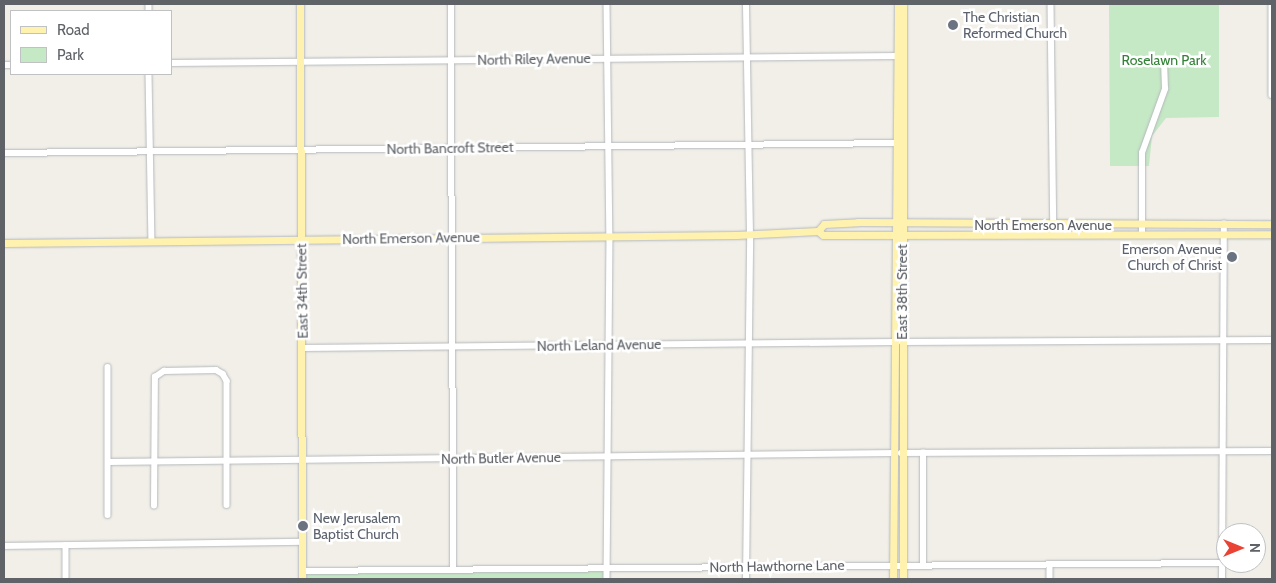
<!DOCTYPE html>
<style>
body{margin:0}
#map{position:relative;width:1276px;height:583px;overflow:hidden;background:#f1efe8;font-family:Cabin,sans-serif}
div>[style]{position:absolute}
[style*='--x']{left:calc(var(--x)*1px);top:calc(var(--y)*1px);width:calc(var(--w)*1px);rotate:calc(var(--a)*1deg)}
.green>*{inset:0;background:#c5e8c5}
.roads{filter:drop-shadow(0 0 1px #b5b8bc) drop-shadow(0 0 1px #b5b8bc)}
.minor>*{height:5.5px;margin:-2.75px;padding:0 2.75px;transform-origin:2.75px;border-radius:2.75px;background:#fff}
.major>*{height:7px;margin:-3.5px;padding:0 3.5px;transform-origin:3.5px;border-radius:3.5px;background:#fff2af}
.dots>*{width:14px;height:14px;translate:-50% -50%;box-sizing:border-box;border:2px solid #fff;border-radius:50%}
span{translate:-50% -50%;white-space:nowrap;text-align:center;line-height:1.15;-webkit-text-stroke:5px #fff;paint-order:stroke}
.worship-label{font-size:14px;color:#5b616d}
.left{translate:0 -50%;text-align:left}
.right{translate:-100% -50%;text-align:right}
.street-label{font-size:14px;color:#5f6368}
.park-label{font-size:14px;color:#348238}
.frame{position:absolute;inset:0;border:5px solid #5f6368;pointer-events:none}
.legend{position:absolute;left:10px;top:10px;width:162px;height:65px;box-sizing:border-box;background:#fff;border:1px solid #bfc1c3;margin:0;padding:6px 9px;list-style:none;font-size:15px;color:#5f6368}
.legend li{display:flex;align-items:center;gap:10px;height:25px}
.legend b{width:25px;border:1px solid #bfc1c3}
.north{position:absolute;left:1216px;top:523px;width:50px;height:50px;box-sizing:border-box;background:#fff;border:1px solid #bfc1c3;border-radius:50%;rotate:90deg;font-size:14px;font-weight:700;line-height:20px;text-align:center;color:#5f6368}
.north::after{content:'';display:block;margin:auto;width:18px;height:22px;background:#ea4335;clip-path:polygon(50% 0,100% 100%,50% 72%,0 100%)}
</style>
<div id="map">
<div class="green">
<div style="clip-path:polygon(1109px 4px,1219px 4px,1219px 117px,1166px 118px,1152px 136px,1149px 166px,1110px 166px)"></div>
<div style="clip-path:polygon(603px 571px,603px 579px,307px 579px,307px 574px)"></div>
</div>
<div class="roads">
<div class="minor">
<div style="--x:149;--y:4;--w:7;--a:90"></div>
<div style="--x:451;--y:4;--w:565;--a:89.7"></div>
<div style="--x:607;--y:4;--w:231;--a:89.3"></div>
<div style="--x:610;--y:235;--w:344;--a:90.5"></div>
<div style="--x:1051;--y:4;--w:231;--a:89.3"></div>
<div style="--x:1272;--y:4;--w:91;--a:90"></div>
<div style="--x:171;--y:63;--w:726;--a:-0.55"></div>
<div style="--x:4;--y:65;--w:7;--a:0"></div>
<div style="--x:149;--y:74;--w:167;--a:89"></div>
<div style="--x:4;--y:153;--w:892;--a:-0.64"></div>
<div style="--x:1142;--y:234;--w:81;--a:-90"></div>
<div style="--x:1142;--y:153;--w:68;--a:-70.2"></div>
<div style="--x:1165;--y:89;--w:24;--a:-92"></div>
<div style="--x:902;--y:342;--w:370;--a:-0.3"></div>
<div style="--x:303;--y:348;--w:592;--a:-0.58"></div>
<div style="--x:108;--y:367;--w:148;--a:90"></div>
<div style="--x:901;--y:453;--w:371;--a:-0.3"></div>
<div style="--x:108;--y:462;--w:787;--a:-0.66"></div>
<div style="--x:154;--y:506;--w:129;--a:-89.6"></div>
<div style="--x:155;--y:377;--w:11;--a:-34"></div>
<div style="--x:164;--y:371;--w:52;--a:-1.1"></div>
<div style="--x:216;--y:370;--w:8;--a:30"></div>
<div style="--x:223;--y:374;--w:8;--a:60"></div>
<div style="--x:227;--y:381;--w:124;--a:90"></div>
<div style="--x:66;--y:545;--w:34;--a:90"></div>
<div style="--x:4;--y:546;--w:298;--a:-0.8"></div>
<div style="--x:923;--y:564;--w:111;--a:-90"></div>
<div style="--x:1050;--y:564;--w:15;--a:90"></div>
<div style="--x:302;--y:571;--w:920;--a:-0.5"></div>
<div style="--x:746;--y:579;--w:344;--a:-89.3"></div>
<div style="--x:750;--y:235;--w:231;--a:-91"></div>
<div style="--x:1222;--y:579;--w:355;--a:-89.7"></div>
</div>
<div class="major">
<div style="--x:300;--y:4;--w:575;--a:89.8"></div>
<div style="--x:818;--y:231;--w:9;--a:-49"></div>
<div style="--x:824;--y:224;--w:34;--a:-3"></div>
<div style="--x:858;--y:222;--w:414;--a:0.3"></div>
<div style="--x:4;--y:243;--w:732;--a:-0.63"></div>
<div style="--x:736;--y:235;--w:82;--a:-2.8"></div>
<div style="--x:818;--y:231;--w:6;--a:39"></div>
<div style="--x:823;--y:235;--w:449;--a:-0.1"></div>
<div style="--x:893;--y:579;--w:575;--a:-89.5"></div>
<div style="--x:903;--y:579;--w:575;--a:-90"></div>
</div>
</div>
<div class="dots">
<div style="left:953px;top:25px;background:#6b7280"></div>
<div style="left:1232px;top:257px;background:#6b7280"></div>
<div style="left:303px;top:526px;background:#6b7280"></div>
</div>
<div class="worship-label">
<span class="left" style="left:963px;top:25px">The Christian<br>Reformed Church</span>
<span class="right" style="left:1222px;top:257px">Emerson Avenue<br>Church of Christ</span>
<span class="left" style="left:313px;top:526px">New Jerusalem<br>Baptist Church</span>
</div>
<div class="street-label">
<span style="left:534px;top:59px;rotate:-1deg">North Riley Avenue</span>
<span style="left:450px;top:148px;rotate:-1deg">North Bancroft Street</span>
<span style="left:1043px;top:225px">North Emerson Avenue</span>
<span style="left:411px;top:238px;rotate:-1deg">North Emerson Avenue</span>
<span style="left:302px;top:291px;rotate:-91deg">East 34th Street</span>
<span style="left:902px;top:292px;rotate:-90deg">East 38th Street</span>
<span style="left:599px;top:345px;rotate:-1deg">North Leland Avenue</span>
<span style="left:501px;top:458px;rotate:-1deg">North Butler Avenue</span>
<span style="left:777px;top:566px;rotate:-1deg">North Hawthorne Lane</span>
</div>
<div class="park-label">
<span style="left:1164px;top:60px">Roselawn Park</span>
</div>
<div class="frame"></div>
<ul class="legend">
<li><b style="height:6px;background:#fff2af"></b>Road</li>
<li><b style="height:14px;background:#c5e8c5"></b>Park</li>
</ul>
<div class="north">N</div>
</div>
